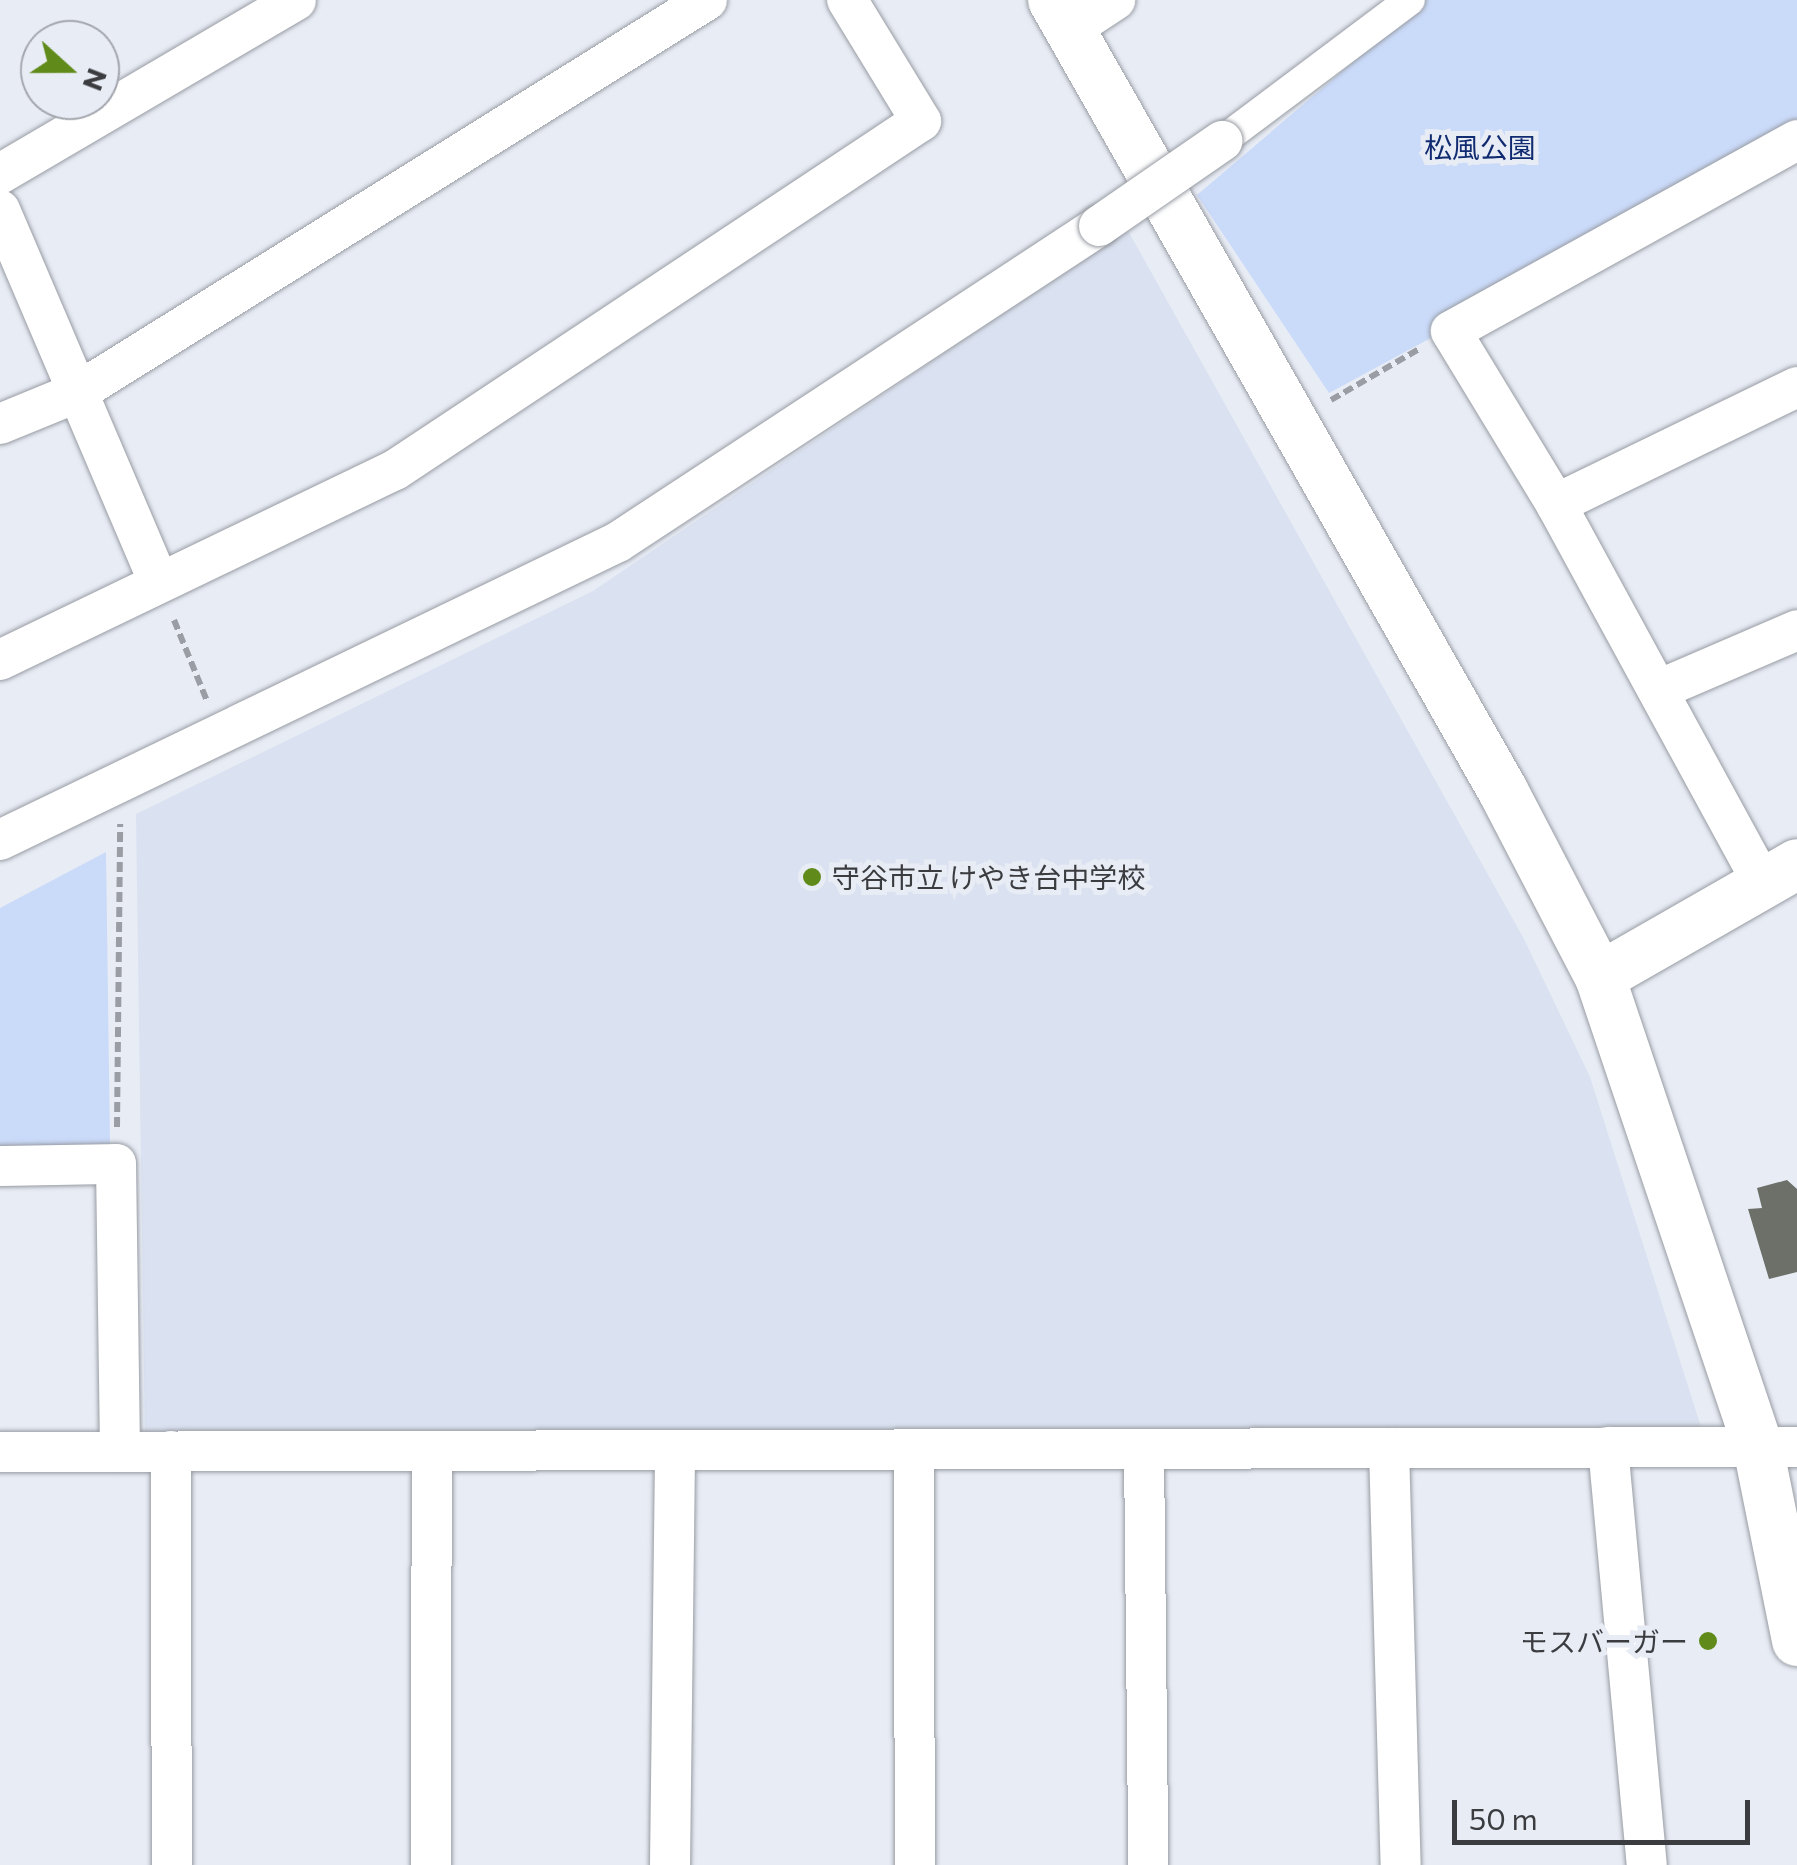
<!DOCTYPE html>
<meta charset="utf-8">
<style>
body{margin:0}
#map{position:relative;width:1797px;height:1865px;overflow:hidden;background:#e8ecf5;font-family:Commissioner,"Noto Sans JP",sans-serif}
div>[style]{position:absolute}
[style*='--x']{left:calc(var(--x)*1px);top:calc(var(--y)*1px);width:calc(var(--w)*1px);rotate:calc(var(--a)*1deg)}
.built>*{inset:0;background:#dae1f0}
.green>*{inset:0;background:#cadaf9}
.building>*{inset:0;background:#6d7069}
.path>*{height:6px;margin-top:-3px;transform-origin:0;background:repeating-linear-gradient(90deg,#9a9da4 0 10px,transparent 0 15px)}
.roads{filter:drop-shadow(0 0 2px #989ca3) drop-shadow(0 0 2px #989ca3)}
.pedestrian>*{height:30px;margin:-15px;padding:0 15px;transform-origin:15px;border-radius:15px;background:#fff}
.minor>*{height:40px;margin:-20px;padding:0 20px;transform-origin:20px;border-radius:20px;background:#fff}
.tertiary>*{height:50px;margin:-25px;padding:0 25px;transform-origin:25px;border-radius:25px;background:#fff}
.bridges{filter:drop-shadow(0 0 2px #989ca3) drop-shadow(0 0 2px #989ca3)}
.minor-bridge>*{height:40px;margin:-20px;padding:0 20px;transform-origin:20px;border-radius:20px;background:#fff}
.dots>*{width:28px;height:28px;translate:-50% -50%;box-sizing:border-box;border:5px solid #e8ecf5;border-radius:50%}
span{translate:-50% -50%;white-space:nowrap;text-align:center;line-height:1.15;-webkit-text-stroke:10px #e8ecf5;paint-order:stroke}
.park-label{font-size:28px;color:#112b70}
.poi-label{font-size:28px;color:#3b3c40}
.left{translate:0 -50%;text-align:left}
.right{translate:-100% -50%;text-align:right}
.north{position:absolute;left:20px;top:20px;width:100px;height:100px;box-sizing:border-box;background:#e8ecf5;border:2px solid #a3a6ad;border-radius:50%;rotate:111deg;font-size:28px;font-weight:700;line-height:40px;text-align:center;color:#3b3c40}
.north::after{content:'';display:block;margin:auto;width:35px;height:45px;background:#608b1a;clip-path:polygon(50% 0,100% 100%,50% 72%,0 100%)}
.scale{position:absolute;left:1452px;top:1800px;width:298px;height:45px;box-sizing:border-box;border:5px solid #3b3c40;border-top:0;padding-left:12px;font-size:30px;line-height:35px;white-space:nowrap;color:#3b3c40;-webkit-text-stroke:8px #e8ecf5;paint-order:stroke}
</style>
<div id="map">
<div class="built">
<div style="clip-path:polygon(1127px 229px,1524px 939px,1590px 1077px,1701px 1427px,145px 1443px,136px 814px,593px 591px)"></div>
</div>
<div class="green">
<div style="clip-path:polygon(1426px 0,1797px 0,1797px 140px,1329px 393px,1197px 195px)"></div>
<div style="clip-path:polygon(106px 852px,110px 1145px,0 1147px,0 908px)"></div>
</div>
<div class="building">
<div style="clip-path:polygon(1787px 1180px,1797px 1189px,1797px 1272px,1769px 1279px,1748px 1209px,1762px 1208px,1757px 1188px)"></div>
</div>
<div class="path">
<div style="--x:1331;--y:400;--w:102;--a:-30.1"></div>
<div style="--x:174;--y:620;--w:87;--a:67.8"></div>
<div style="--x:117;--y:1127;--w:303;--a:-89.4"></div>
</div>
<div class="roads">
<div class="pedestrian">
<div style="--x:1222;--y:141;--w:235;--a:-36.9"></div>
</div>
<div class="minor">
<div style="--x:1071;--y:29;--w:53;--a:-33.4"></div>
<div style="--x:0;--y:174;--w:343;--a:-30.4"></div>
<div style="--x:0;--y:210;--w:405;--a:66.9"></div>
<div style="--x:0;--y:424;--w:84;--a:-22.3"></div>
<div style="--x:78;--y:392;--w:741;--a:-31.93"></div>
<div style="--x:1556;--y:504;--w:268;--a:-25.9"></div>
<div style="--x:0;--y:660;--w:438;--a:-25.7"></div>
<div style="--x:395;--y:470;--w:631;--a:-33.56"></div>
<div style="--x:921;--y:121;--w:142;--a:-121.4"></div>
<div style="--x:1658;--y:690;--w:151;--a:-23.3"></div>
<div style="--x:0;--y:840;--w:686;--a:-25.74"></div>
<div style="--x:618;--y:542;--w:576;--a:-33.3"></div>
<div style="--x:1762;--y:882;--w:430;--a:-118.6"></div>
<div style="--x:1556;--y:504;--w:202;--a:-121.3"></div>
<div style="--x:1451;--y:331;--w:395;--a:-28.9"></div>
<div style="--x:0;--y:1166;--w:116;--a:-1"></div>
<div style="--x:116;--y:1164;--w:288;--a:89.2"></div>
<div style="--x:1608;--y:1447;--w:420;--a:84.7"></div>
<div style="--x:1389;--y:1448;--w:417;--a:88.4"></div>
<div style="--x:914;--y:1449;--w:416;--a:89.9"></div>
<div style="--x:1144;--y:1449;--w:416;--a:89.4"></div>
<div style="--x:171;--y:1451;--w:414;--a:89.9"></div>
<div style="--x:0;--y:1452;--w:1797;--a:-0.16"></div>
<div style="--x:431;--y:1865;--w:414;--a:-89.9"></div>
<div style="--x:670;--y:1865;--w:415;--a:-89.3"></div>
</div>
<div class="tertiary">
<div style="--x:1053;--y:0;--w:910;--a:60.36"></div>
<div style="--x:1503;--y:791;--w:210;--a:62.5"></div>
<div style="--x:1600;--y:977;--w:496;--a:71.4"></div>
<div style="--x:1758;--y:1447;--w:198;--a:78.6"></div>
<div style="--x:1600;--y:977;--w:227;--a:-29.8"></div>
</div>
</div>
<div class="bridges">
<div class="minor-bridge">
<div style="--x:1099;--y:226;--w:150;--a:-34.6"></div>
</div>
</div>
<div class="dots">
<div style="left:812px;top:877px;background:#608b1a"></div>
<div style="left:1708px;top:1641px;background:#608b1a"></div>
</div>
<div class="park-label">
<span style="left:1480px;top:147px">松風公園</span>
</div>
<div class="poi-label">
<span class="left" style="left:832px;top:877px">守谷市立 けやき台中学校</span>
<span class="right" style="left:1688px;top:1641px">モスバーガー</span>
</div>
<div class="north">N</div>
<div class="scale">50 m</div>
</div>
